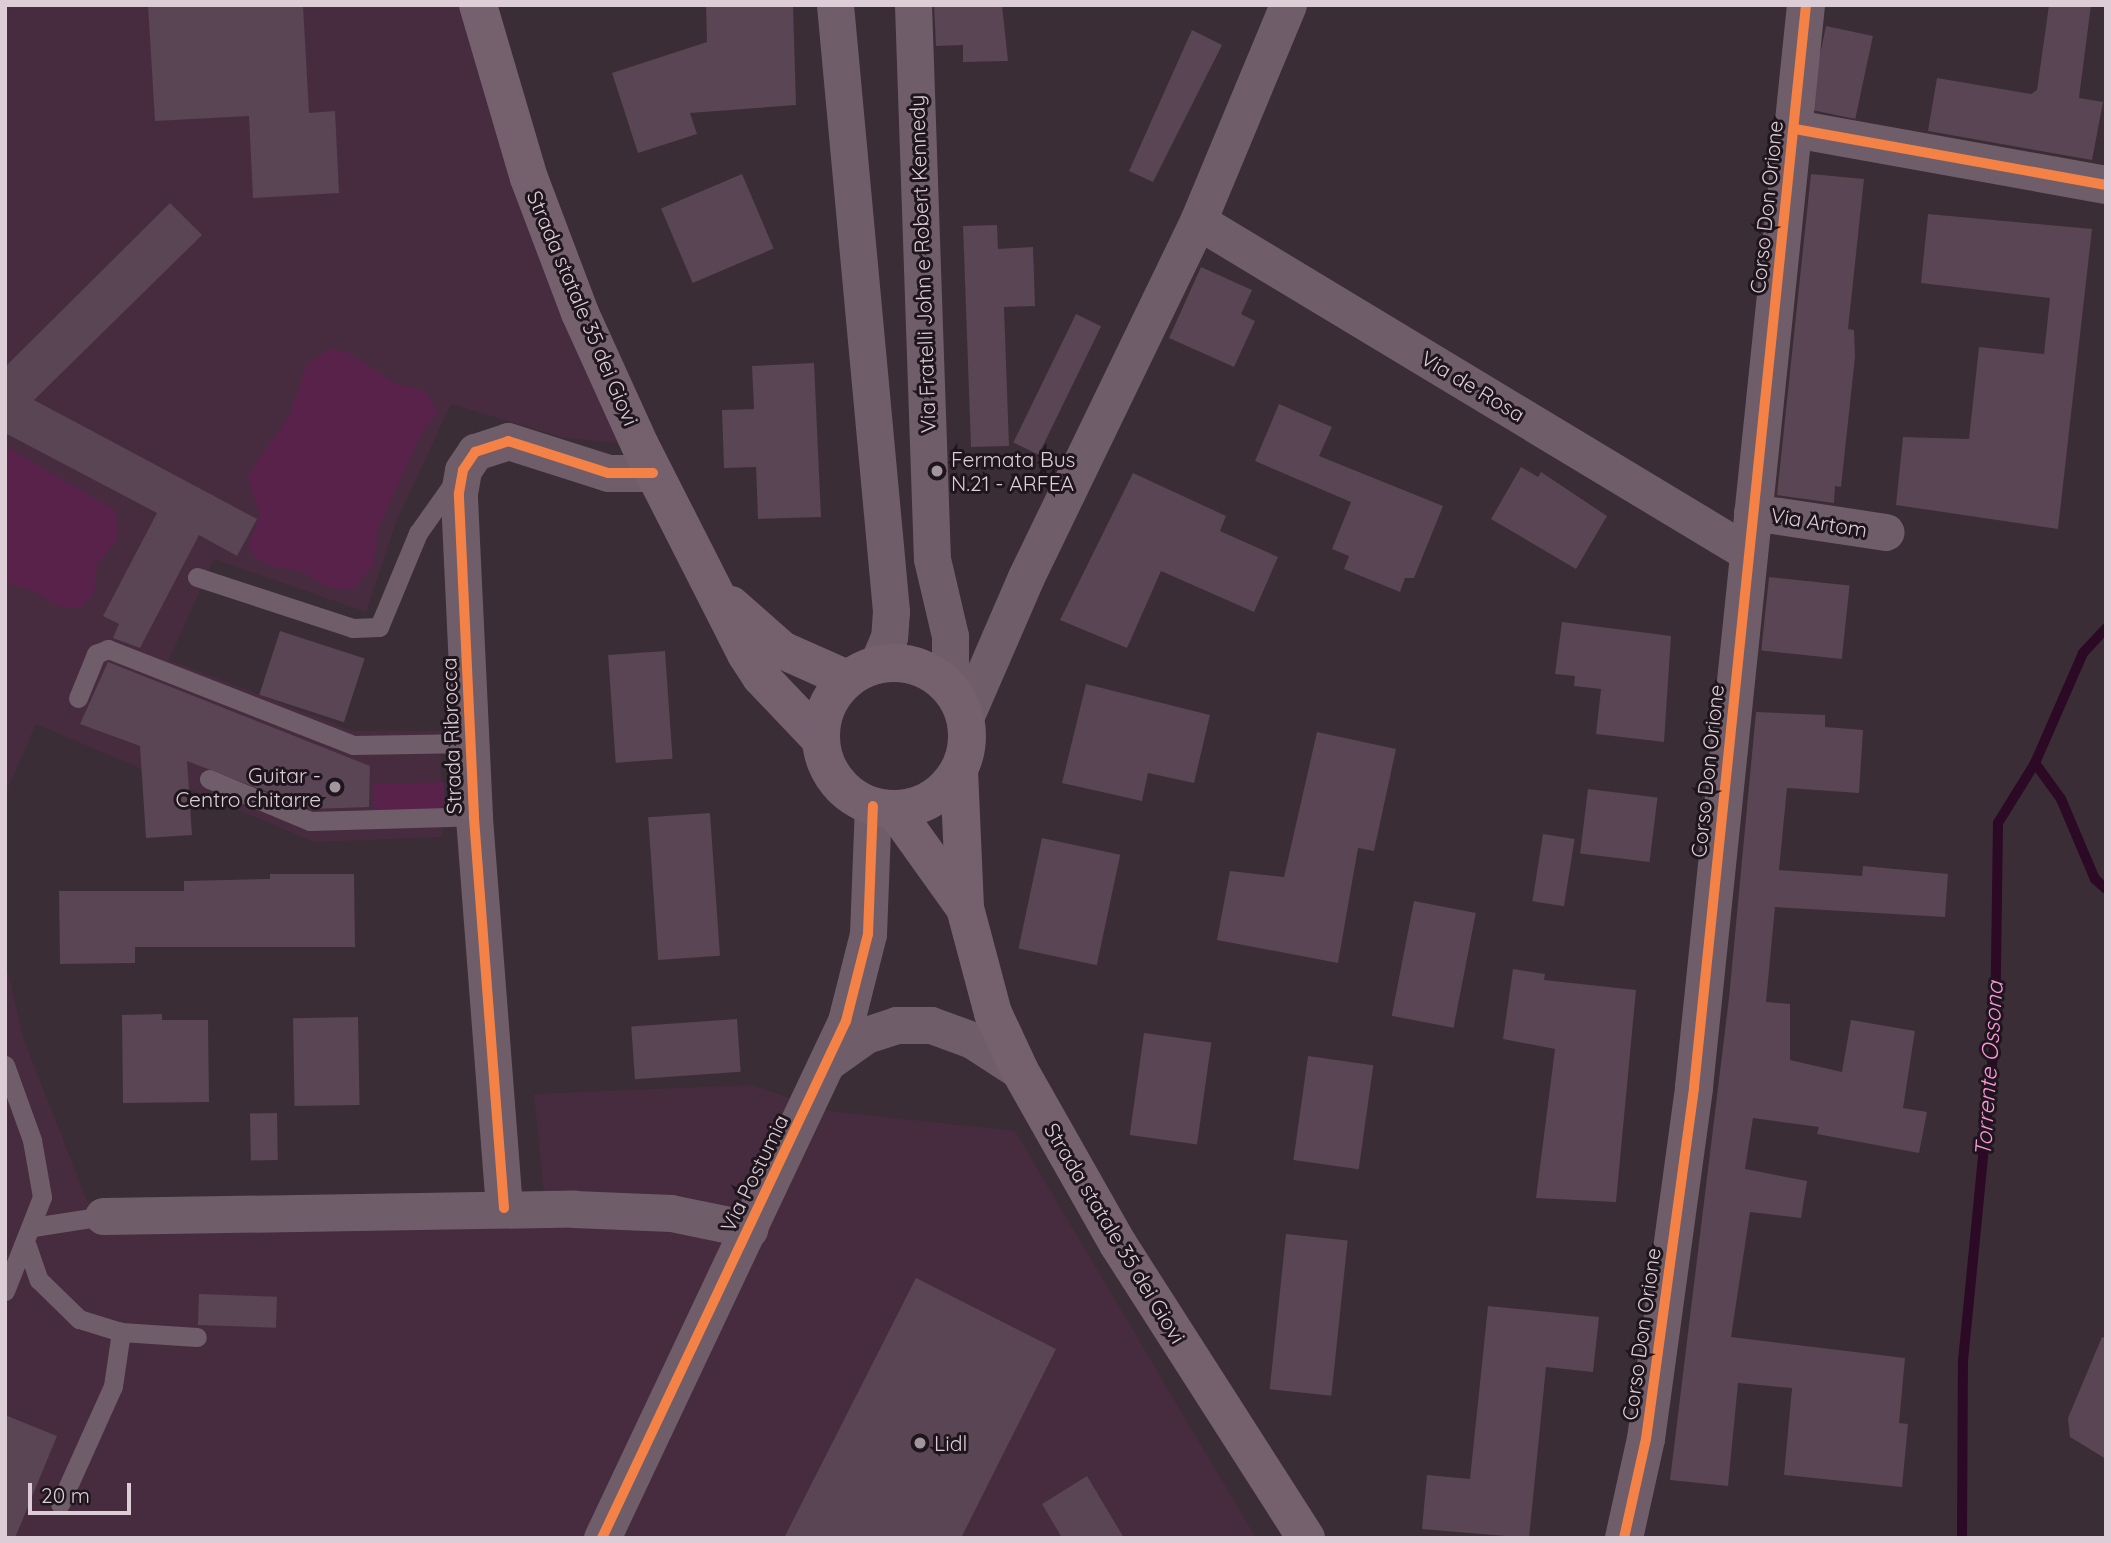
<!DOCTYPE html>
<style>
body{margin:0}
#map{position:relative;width:2111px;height:1543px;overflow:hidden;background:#3a2d36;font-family:Quicksand,sans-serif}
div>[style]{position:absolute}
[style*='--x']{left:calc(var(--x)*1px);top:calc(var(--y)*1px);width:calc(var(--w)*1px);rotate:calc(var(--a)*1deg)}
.built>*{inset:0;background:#472c3f}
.green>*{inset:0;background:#59224b}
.stream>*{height:10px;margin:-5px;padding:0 5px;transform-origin:5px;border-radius:5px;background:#2c0924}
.building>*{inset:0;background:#594553;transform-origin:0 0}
.service>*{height:19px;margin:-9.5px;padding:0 9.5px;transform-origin:9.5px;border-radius:9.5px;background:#6f5e69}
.minor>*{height:37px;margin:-18.5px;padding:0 18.5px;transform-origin:18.5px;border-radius:18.5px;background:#6f5e69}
.tertiary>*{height:38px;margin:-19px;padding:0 19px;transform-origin:19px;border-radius:19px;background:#6f5e69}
.secondary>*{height:38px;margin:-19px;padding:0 19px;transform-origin:19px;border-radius:19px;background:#75606e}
.secondary>.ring{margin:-19px;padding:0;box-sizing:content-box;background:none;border:38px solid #75606e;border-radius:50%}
.cycleway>*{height:10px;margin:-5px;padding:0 5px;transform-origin:5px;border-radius:5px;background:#f48246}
.dots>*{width:19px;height:19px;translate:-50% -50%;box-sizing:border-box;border:4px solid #1f151c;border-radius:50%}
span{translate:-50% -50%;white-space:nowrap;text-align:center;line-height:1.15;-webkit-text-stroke:6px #1f151c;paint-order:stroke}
.street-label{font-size:21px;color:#dccdd6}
.poi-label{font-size:21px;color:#dccdd6}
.left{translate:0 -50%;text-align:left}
.right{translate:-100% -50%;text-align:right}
.water-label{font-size:23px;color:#fe95de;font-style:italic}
.frame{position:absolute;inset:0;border:7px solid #dccdd6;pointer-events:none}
.scale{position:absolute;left:28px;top:1483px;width:103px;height:32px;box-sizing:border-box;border:4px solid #dccdd6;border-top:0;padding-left:9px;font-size:21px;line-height:24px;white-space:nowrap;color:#dccdd6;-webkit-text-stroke:5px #1f151c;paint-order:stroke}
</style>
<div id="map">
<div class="built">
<div style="clip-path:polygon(5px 5px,478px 5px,640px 445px,564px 438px,451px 404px,397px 520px,366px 612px,214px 559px,169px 660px,353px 731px,440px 731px,442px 837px,314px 842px,36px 724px,5px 795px)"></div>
<div style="clip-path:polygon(5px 961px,24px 1040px,87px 1201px,544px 1193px,534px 1094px,751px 1085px,829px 1111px,1015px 1131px,1256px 1538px,5px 1538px)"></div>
</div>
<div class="green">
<div style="clip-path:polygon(330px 349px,347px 352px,396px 384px,425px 391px,438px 412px,421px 434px,378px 528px,373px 565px,352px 590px,327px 587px,301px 571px,271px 566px,253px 556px,248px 545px,260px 516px,247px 476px,290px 415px,306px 366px)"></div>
<div style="clip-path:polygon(5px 446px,116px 511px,118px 539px,97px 564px,94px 593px,81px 608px,57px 606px,35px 591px,5px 583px)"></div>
<div style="clip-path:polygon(444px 782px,445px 808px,373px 814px,373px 784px)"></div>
</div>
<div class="stream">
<div style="--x:2035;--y:763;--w:44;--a:54.2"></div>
<div style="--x:2061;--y:799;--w:87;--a:67"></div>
<div style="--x:2095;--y:879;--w:15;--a:42"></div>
<div style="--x:1962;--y:1538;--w:177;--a:-89.7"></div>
<div style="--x:1963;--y:1361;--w:326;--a:-84.4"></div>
<div style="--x:1995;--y:1037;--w:214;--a:-89.2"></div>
<div style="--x:1998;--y:823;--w:70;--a:-58.3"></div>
<div style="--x:2035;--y:763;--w:120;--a:-66.4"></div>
<div style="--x:2083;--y:653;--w:34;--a:-47"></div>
</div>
<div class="building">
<div style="clip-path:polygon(148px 5px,303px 5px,309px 113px,335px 111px,339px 193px,253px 198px,249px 116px,155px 121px)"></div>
<div style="clip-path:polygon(706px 5px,793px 5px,796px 105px,690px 113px,697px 134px,638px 153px,612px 73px,707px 42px)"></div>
<div style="clip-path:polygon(934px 5px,1002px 5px,1008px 61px,963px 62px,963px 45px,936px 46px)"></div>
<div style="clip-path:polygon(2049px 5px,2091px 5px,2079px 98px,2103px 102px,2092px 160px,1928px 131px,1937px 78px,2031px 94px,2037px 90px)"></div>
<div style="left:1826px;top:26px;width:48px;height:85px;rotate:12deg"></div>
<div style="clip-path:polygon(1192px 30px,1222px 45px,1153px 182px,1129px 171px)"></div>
<div style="left:742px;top:174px;width:81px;height:88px;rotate:67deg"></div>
<div style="clip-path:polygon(1811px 174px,1864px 179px,1848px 329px,1854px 330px,1855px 357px,1841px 487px,1835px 486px,1834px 503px,1777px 495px)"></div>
<div style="clip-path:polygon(170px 203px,202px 235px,34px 400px,257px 519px,237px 556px,199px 535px,140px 648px,113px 638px,119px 624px,103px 616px,157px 513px,5px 433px,5px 367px)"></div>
<div style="clip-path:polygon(1928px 214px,2092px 229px,2058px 529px,1896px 505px,1903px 437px,1969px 439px,1979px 347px,2044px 354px,2050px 298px,1921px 283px)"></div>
<div style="clip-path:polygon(997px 225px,998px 249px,1033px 247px,1035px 306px,1004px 307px,1009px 446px,971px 447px,963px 226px)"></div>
<div style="clip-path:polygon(1201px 267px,1252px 290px,1241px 314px,1255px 321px,1234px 367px,1169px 338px)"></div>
<div style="left:1076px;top:314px;width:28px;height:143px;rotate:26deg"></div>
<div style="clip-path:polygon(814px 363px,821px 517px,758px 519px,756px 467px,724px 468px,722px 410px,754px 409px,752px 366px)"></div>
<div style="clip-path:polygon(1279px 404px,1332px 427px,1319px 456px,1443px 506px,1414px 578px,1405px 578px,1400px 592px,1344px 569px,1349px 556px,1332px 549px,1351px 502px,1255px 461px)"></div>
<div style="clip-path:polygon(1521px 467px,1538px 477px,1541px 472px,1607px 516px,1576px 569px,1491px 519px)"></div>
<div style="clip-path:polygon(1133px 473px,1226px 516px,1220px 531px,1278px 557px,1254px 612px,1161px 571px,1127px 648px,1060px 620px)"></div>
<div style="left:1769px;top:577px;width:81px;height:74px;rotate:6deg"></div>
<div style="clip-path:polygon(1562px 622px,1671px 636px,1664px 742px,1596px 734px,1601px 689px,1574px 686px,1575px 676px,1555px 674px)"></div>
<div style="left:280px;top:631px;width:89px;height:67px;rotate:18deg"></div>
<div style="left:665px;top:651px;width:108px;height:57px;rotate:86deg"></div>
<div style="clip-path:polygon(108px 662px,370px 766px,369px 807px,312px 809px,187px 761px,192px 835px,146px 838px,140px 746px,80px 724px)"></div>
<div style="clip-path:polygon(1086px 684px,1210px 715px,1194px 783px,1148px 773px,1142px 801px,1062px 783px)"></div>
<div style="clip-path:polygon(1756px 712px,1825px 715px,1825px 727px,1863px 730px,1859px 793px,1787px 788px,1779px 870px,1862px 876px,1863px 866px,1948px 874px,1945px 917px,1775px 907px,1766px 1002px,1790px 1004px,1790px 1060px,1842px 1072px,1851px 1020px,1915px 1031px,1903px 1108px,1927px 1112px,1919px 1153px,1817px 1134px,1819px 1127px,1753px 1118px,1745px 1169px,1807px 1181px,1801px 1218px,1750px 1212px,1731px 1337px,1905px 1358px,1899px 1423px,1908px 1424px,1902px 1487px,1784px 1475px,1792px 1388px,1738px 1383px,1728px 1486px,1670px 1480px,1729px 998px)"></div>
<div style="clip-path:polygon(1317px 732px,1396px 749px,1374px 851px,1358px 848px,1338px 963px,1217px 940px,1230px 871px,1284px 877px)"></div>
<div style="left:1588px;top:789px;width:70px;height:65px;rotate:7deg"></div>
<div style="left:710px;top:813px;width:143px;height:62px;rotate:86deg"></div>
<div style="left:1543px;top:834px;width:32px;height:68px;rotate:9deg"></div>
<div style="left:1042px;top:838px;width:80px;height:113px;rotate:12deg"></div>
<div style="clip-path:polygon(270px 874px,354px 874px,355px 947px,135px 947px,135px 963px,60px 964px,59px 891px,184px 891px,184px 881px,270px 879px)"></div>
<div style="left:1414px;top:901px;width:63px;height:117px;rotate:11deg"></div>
<div style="clip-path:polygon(1513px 969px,1545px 974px,1544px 980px,1636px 990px,1616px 1202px,1536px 1198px,1555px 1049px,1503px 1039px)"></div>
<div style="clip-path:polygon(162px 1014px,162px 1020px,208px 1020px,209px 1102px,123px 1103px,122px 1015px)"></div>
<div style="left:358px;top:1017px;width:88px;height:65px;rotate:89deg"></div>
<div style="left:737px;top:1019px;width:53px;height:106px;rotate:86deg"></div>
<div style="left:1144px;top:1033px;width:68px;height:103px;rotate:8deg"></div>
<div style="left:1308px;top:1056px;width:66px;height:105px;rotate:8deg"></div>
<div style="left:277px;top:1113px;width:47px;height:27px;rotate:89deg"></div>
<div style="left:1286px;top:1234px;width:62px;height:156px;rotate:6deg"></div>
<div style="clip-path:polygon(916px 1278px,1056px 1349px,961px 1538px,784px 1538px)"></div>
<div style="left:199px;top:1294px;width:78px;height:31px;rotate:2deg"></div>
<div style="clip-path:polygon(1488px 1306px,1599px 1317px,1593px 1372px,1546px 1367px,1529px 1538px,1422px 1529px,1427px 1475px,1470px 1479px)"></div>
<div style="clip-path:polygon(2102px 1337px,2106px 1338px,2106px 1459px,2070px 1437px,2068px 1418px)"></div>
<div style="clip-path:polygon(5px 1415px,57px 1436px,15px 1538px,5px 1538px)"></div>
<div style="clip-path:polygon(1087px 1476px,1124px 1538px,1062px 1538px,1042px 1504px)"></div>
</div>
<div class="service">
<div style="--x:197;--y:577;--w:164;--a:18.1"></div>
<div style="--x:353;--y:628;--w:26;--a:-2"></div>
<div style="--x:379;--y:627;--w:102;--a:-67.5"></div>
<div style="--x:418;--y:533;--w:67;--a:-54.7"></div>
<div style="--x:78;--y:698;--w:48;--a:-67.8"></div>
<div style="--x:96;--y:654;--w:13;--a:-23"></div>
<div style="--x:108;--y:649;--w:263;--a:21.4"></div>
<div style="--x:353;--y:745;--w:119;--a:-1"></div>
<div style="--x:209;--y:779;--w:109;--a:22.6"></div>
<div style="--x:310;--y:821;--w:164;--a:-1.7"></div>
<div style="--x:5;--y:1065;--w:80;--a:70.2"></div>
<div style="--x:32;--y:1140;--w:58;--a:80"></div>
<div style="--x:42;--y:1197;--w:101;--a:111.5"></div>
<div style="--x:33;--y:1227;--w:71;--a:-8.9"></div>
<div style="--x:27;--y:1246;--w:36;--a:71"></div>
<div style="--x:39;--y:1280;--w:56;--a:44.3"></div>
<div style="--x:79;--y:1319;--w:44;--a:17.2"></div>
<div style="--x:121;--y:1332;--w:76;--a:3.8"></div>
<div style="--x:60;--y:1504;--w:129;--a:-65.8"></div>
<div style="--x:113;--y:1386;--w:55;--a:-81.6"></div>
</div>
<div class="minor">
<div style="--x:835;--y:5;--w:609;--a:84.72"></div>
<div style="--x:891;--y:611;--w:26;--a:94"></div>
<div style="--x:889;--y:637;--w:30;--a:113"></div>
<div style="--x:913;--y:5;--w:554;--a:88.04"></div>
<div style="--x:932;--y:559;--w:79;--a:76.8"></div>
<div style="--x:950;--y:636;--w:53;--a:90"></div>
<div style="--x:1198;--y:221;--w:641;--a:31.09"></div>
<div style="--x:1752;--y:512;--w:135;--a:8.5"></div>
<div style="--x:965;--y:718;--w:154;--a:-66.6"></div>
<div style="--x:1026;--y:577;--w:395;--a:-64.2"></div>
<div style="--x:1198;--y:221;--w:234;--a:-67.4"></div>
<div style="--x:828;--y:1062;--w:47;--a:-35.4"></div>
<div style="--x:866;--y:1035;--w:32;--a:-18"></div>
<div style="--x:896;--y:1025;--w:35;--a:0"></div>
<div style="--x:931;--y:1025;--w:44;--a:20.1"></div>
<div style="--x:972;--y:1040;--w:57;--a:32.9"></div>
<div style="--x:504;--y:1208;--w:393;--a:-94.4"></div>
<div style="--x:474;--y:816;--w:323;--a:-92.7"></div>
<div style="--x:459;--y:493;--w:23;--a:-80"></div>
<div style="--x:463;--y:470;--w:22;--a:-56"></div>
<div style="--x:475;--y:452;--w:35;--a:-18"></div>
<div style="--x:508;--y:441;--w:105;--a:17.7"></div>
<div style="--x:608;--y:473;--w:45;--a:0"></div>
<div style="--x:103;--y:1216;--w:471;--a:-0.9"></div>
<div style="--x:574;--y:1209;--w:97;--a:2.4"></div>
<div style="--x:671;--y:1213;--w:80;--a:11.6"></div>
<div style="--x:602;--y:1538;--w:572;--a:-64.73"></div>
<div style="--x:846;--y:1021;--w:90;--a:-75.8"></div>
<div style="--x:868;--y:934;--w:128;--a:-87.8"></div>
</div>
<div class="tertiary">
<div style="--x:1795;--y:129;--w:316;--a:10.2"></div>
<div style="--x:1624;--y:1538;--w:101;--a:-77.5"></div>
<div style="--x:1646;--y:1439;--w:355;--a:-82.2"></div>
<div style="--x:1694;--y:1087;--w:1088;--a:-84.09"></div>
</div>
<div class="secondary">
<div style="--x:478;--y:5;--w:180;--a:73.6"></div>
<div style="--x:529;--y:178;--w:144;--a:69.3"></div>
<div style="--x:580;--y:313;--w:145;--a:65.6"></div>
<div style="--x:640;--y:445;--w:234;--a:63.1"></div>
<div style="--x:746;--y:654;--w:27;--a:57"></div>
<div style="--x:761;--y:677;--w:86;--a:46.4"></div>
<div style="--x:731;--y:605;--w:68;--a:41.4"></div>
<div style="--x:782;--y:650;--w:71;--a:24"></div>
<div class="ring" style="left:821px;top:663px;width:108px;height:108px"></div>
<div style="--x:959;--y:770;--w:138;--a:87.5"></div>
<div style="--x:965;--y:908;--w:109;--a:75.1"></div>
<div style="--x:993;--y:1013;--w:64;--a:65"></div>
<div style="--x:1020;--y:1071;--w:199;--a:60.5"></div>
<div style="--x:1118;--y:1244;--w:349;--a:57.4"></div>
<div style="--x:894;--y:809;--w:117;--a:54.4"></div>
</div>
<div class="cycleway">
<div style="--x:1795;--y:129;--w:316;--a:10.2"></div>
<div style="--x:504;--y:1208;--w:393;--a:-94.4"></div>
<div style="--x:474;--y:816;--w:323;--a:-92.7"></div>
<div style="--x:459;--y:493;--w:23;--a:-80"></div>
<div style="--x:463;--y:470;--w:22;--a:-56"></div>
<div style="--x:475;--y:452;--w:35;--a:-18"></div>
<div style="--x:508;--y:441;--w:105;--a:17.7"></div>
<div style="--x:608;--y:473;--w:45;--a:0"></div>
<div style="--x:602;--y:1538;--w:572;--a:-64.73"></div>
<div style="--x:846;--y:1021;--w:90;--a:-75.8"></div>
<div style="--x:868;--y:934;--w:128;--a:-87.8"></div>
<div style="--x:1624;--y:1538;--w:101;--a:-77.5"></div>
<div style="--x:1646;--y:1439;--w:355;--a:-82.2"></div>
<div style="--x:1694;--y:1087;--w:1088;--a:-84.09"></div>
</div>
<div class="dots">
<div style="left:937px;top:471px;background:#a3959e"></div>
<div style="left:335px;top:787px;background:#a3959e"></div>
<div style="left:920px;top:1443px;background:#a3959e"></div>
</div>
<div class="street-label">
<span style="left:1766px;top:207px;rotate:-84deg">Corso Don Orione</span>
<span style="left:922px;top:264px;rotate:-92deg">Via Fratelli John e Robert Kennedy</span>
<span style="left:583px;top:308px;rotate:67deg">Strada statale 35 dei Giovi</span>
<span style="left:1473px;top:386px;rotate:31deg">Via de Rosa</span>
<span style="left:1819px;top:522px;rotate:9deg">Via Artom</span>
<span style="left:451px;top:736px;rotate:-92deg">Strada Ribrocca</span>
<span style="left:1707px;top:771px;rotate:-84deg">Corso Don Orione</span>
<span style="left:754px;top:1173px;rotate:-64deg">Via Postumia</span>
<span style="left:1115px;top:1233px;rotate:59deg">Strada statale 35 dei Giovi</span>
<span style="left:1641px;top:1334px;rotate:-82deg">Corso Don Orione</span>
</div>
<div class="poi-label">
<span class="left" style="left:951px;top:471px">Fermata Bus<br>N.21 - ARFEA</span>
<span class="right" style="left:321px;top:787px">Guitar -<br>Centro chitarre</span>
<span class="left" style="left:934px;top:1443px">Lidl</span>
</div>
<div class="water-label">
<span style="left:1989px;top:1069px;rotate:-86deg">Torrente Ossona</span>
</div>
<div class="frame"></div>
<div class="scale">20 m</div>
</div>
